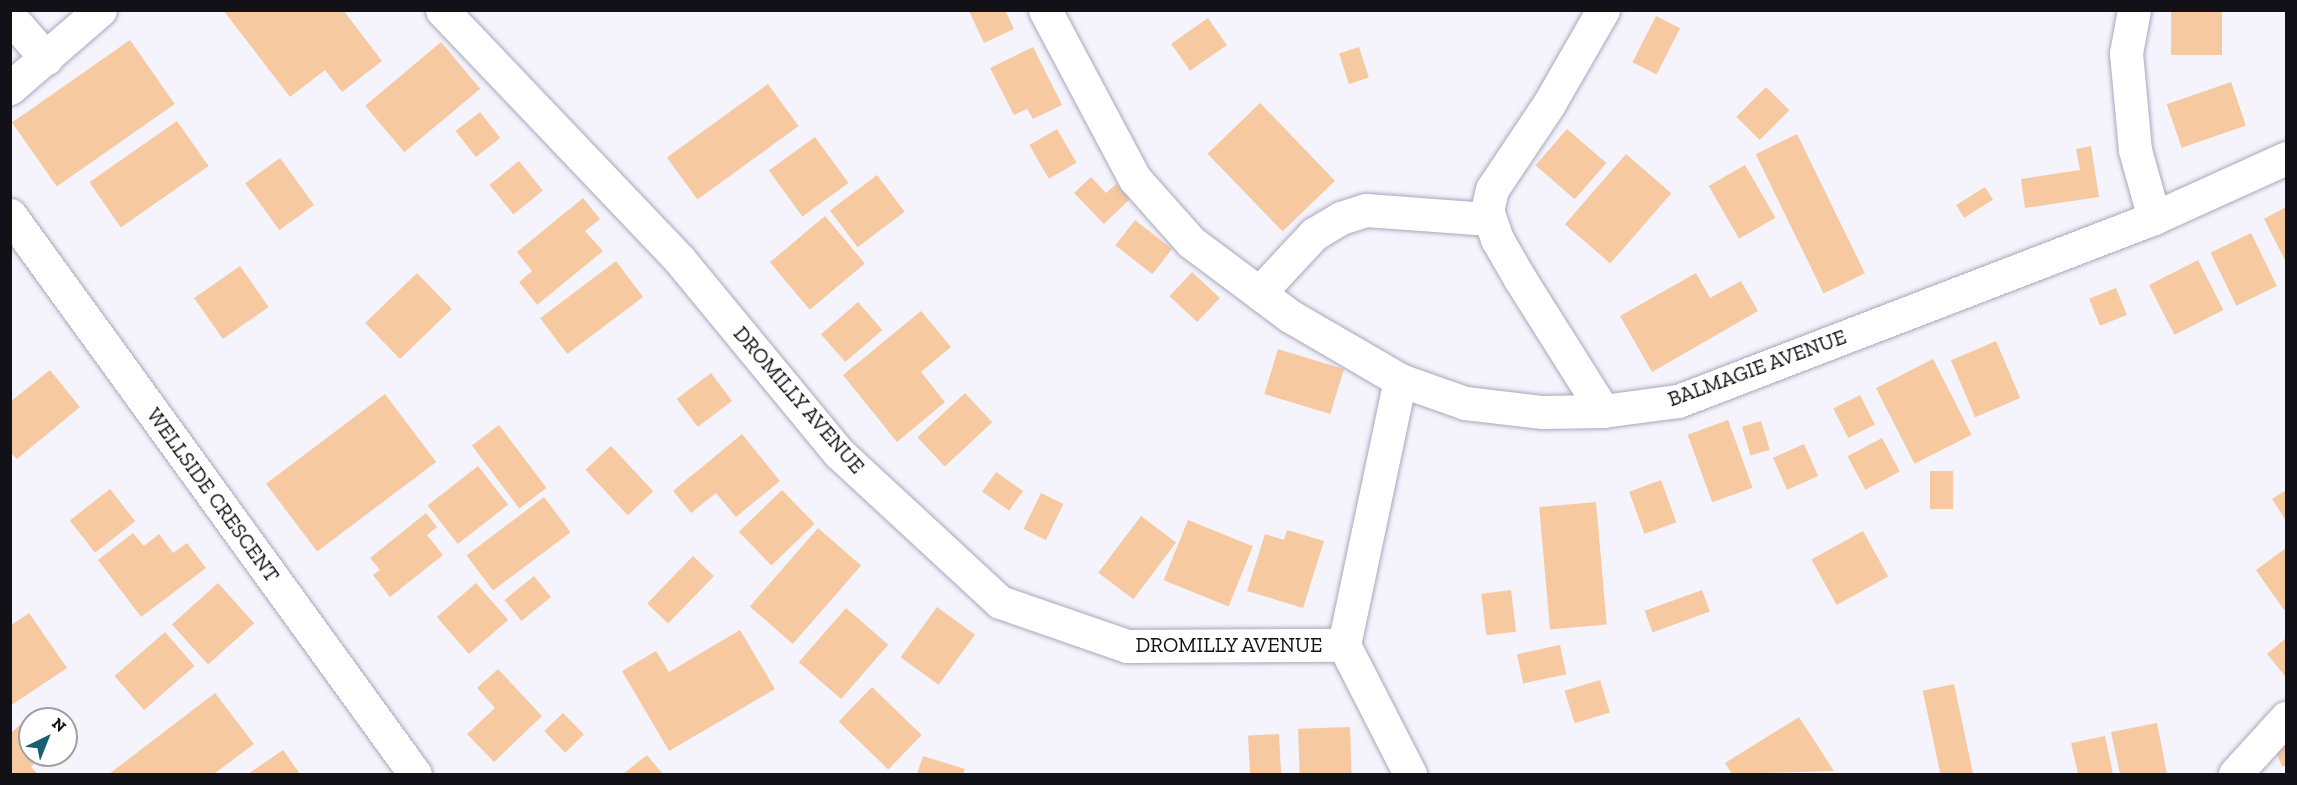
<!DOCTYPE html>
<style>
body{margin:0}
#map{position:relative;width:2297px;height:785px;overflow:hidden;background:#f5f4fd;font-family:"Zilla Slab",serif}
div>[style]{position:absolute}
[style*='--x']{left:calc(var(--x)*1px);top:calc(var(--y)*1px);width:calc(var(--w)*1px);rotate:calc(var(--a)*1deg)}
.building>*{inset:0;background:#f6c9a1;transform-origin:0 0}
.roads{filter:drop-shadow(0 0 2px #a9a7bb) drop-shadow(0 0 2px #a9a7bb)}
.minor>*{height:33px;margin:-16.5px;padding:0 16.5px;transform-origin:16.5px;border-radius:16.5px;background:#fff}
.tertiary>*{height:33px;margin:-16.5px;padding:0 16.5px;transform-origin:16.5px;border-radius:16.5px;background:#fff}
span{translate:-50% -50%;white-space:nowrap;text-align:center;line-height:1.15;-webkit-text-stroke:6px #fff;paint-order:stroke}
.street-label{font-size:21px;color:#121118}
.frame{position:absolute;inset:0;border:12px solid #121118;pointer-events:none}
.north{position:absolute;left:18px;top:707px;width:60px;height:60px;box-sizing:border-box;background:#fff;border:2px solid #a0a0a3;border-radius:50%;rotate:43deg;font-size:16px;font-weight:700;line-height:24px;text-align:center;color:#121118}
.north::after{content:'';display:block;margin:auto;width:21px;height:27px;background:#17606f;clip-path:polygon(50% 0,100% 100%,50% 72%,0 100%)}
</style>
<div id="map">
<div class="building">
<div style="clip-path:polygon(223px 10px,343px 10px,382px 61px,342px 92px,325px 70px,290px 97px)"></div>
<div style="clip-path:polygon(1005px 10px,1014px 29px,984px 43px,969px 11px)"></div>
<div style="left:2171px;top:10px;width:51px;height:45px"></div>
<div style="left:1656px;top:16px;width:27px;height:52px;rotate:27deg"></div>
<div style="left:1208px;top:18px;width:33px;height:45px;rotate:55deg"></div>
<div style="left:130px;top:40px;width:78px;height:144px;rotate:55deg"></div>
<div style="left:441px;top:42px;width:61px;height:99px;rotate:50deg"></div>
<div style="clip-path:polygon(1033px 47px,1062px 105px,1033px 119px,1027px 109px,1014px 115px,990px 68px)"></div>
<div style="left:1359px;top:47px;width:32px;height:21px;rotate:72deg"></div>
<div style="left:2231px;top:82px;width:46px;height:68px;rotate:71deg"></div>
<div style="left:768px;top:84px;width:52px;height:125px;rotate:54deg"></div>
<div style="left:1766px;top:87px;width:33px;height:42px;rotate:45deg"></div>
<div style="left:1260px;top:103px;width:108px;height:73px;rotate:46deg"></div>
<div style="left:480px;top:112px;width:33px;height:31px;rotate:52deg"></div>
<div style="left:177px;top:121px;width:55px;height:107px;rotate:55deg"></div>
<div style="left:1057px;top:129px;width:39px;height:32px;rotate:60deg"></div>
<div style="left:1567px;top:129px;width:52px;height:48px;rotate:41deg"></div>
<div style="left:1797px;top:134px;width:155px;height:46px;rotate:64deg"></div>
<div style="left:815px;top:137px;width:57px;height:57px;rotate:54deg"></div>
<div style="clip-path:polygon(2091px 146px,2099px 197px,2025px 208px,2021px 179px,2080px 170px,2076px 149px)"></div>
<div style="left:1626px;top:154px;width:60px;height:93px;rotate:41deg"></div>
<div style="left:280px;top:158px;width:58px;height:43px;rotate:54deg"></div>
<div style="left:519px;top:161px;width:38px;height:38px;rotate:51deg"></div>
<div style="left:1745px;top:165px;width:61px;height:42px;rotate:60deg"></div>
<div style="left:877px;top:175px;width:46px;height:59px;rotate:53deg"></div>
<div style="clip-path:polygon(1091px 177px,1106px 193px,1116px 184px,1130px 199px,1104px 224px,1074px 193px)"></div>
<div style="left:1985px;top:187px;width:15px;height:34px;rotate:58deg"></div>
<div style="clip-path:polygon(583px 198px,600px 219px,585px 231px,603px 251px,537px 305px,519px 282px,532px 271px,517px 252px)"></div>
<div style="clip-path:polygon(2286px 207px,2286px 262px,2264px 219px)"></div>
<div style="left:825px;top:216px;width:62px;height:72px;rotate:50deg"></div>
<div style="left:1135px;top:220px;width:47px;height:32px;rotate:38deg"></div>
<div style="left:2251px;top:233px;width:59px;height:45px;rotate:64deg"></div>
<div style="left:2198px;top:260px;width:56px;height:55px;rotate:63deg"></div>
<div style="left:616px;top:261px;width:45px;height:95px;rotate:53deg"></div>
<div style="left:240px;top:266px;width:50px;height:56px;rotate:55deg"></div>
<div style="left:1192px;top:272px;width:38px;height:33px;rotate:43deg"></div>
<div style="left:417px;top:273px;width:50px;height:72px;rotate:46deg"></div>
<div style="clip-path:polygon(1696px 273px,1710px 298px,1741px 281px,1758px 311px,1652px 372px,1620px 316px)"></div>
<div style="left:2116px;top:288px;width:29px;height:29px;rotate:68deg"></div>
<div style="left:858px;top:302px;width:37px;height:49px;rotate:49deg"></div>
<div style="clip-path:polygon(921px 311px,951px 347px,921px 372px,945px 402px,897px 442px,843px 375px)"></div>
<div style="left:1996px;top:341px;width:62px;height:49px;rotate:67deg"></div>
<div style="left:1278px;top:349px;width:69px;height:47px;rotate:17deg"></div>
<div style="left:1933px;top:359px;width:85px;height:64px;rotate:63deg"></div>
<div style="clip-path:polygon(50px 370px,80px 407px,17px 459px,10px 452px,10px 402px)"></div>
<div style="left:711px;top:373px;width:35px;height:43px;rotate:53deg"></div>
<div style="left:965px;top:393px;width:40px;height:65px;rotate:47deg"></div>
<div style="left:385px;top:394px;width:85px;height:149px;rotate:53deg"></div>
<div style="left:1860px;top:395px;width:33px;height:30px;rotate:63deg"></div>
<div style="left:1728px;top:420px;width:72px;height:43px;rotate:70deg"></div>
<div style="left:1761px;top:421px;width:30px;height:20px;rotate:73deg"></div>
<div style="left:499px;top:425px;width:79px;height:34px;rotate:53deg"></div>
<div style="clip-path:polygon(742px 434px,780px 481px,736px 517px,716px 493px,691px 513px,673px 491px)"></div>
<div style="left:1882px;top:438px;width:38px;height:39px;rotate:62deg"></div>
<div style="left:1804px;top:444px;width:35px;height:34px;rotate:66deg"></div>
<div style="left:611px;top:446px;width:62px;height:35px;rotate:47deg"></div>
<div style="left:478px;top:466px;width:49px;height:64px;rotate:52deg"></div>
<div style="left:1930px;top:471px;width:23px;height:38px"></div>
<div style="left:996px;top:472px;width:33px;height:24px;rotate:35deg"></div>
<div style="left:1661px;top:480px;width:45px;height:34px;rotate:70deg"></div>
<div style="left:110px;top:489px;width:41px;height:51px;rotate:52deg"></div>
<div style="left:782px;top:490px;width:47px;height:60px;rotate:46deg"></div>
<div style="clip-path:polygon(2286px 490px,2286px 521px,2272px 499px)"></div>
<div style="left:1041px;top:493px;width:25px;height:40px;rotate:26deg"></div>
<div style="left:544px;top:497px;width:44px;height:97px;rotate:53deg"></div>
<div style="left:1596px;top:502px;width:123px;height:57px;rotate:85deg"></div>
<div style="clip-path:polygon(426px 513px,437px 527px,427px 535px,443px 555px,390px 597px,373px 575px,380px 570px,370px 558px)"></div>
<div style="left:1141px;top:516px;width:44px;height:71px;rotate:37deg"></div>
<div style="left:1188px;top:520px;width:70px;height:65px;rotate:22deg"></div>
<div style="left:818px;top:528px;width:57px;height:104px;rotate:41deg"></div>
<div style="clip-path:polygon(1287px 530px,1324px 541px,1303px 608px,1247px 591px,1265px 534px,1284px 540px)"></div>
<div style="left:1863px;top:531px;width:52px;height:59px;rotate:61deg"></div>
<div style="clip-path:polygon(133px 533px,144px 546px,159px 534px,173px 553px,187px 543px,206px 568px,141px 617px,98px 560px)"></div>
<div style="clip-path:polygon(2286px 548px,2286px 608px,2284px 610px,2256px 570px)"></div>
<div style="left:693px;top:556px;width:29px;height:66px;rotate:44deg"></div>
<div style="left:534px;top:576px;width:27px;height:38px;rotate:51deg"></div>
<div style="left:218px;top:583px;width:54px;height:62px;rotate:48deg"></div>
<div style="left:476px;top:583px;width:49px;height:52px;rotate:49deg"></div>
<div style="left:1511px;top:590px;width:42px;height:30px;rotate:83deg"></div>
<div style="left:1702px;top:590px;width:23px;height:61px;rotate:70deg"></div>
<div style="left:937px;top:607px;width:47px;height:62px;rotate:36deg"></div>
<div style="left:846px;top:608px;width:56px;height:72px;rotate:41deg"></div>
<div style="clip-path:polygon(29px 613px,67px 668px,10px 706px,10px 626px)"></div>
<div style="clip-path:polygon(740px 630px,775px 689px,669px 751px,622px 671px,656px 651px,669px 672px)"></div>
<div style="left:165px;top:632px;width:45px;height:67px;rotate:49deg"></div>
<div style="clip-path:polygon(2286px 638px,2286px 677px,2267px 654px)"></div>
<div style="left:1560px;top:645px;width:30px;height:44px;rotate:78deg"></div>
<div style="clip-path:polygon(498px 669px,542px 716px,494px 762px,467px 734px,495px 708px,477px 688px)"></div>
<div style="left:1600px;top:680px;width:34px;height:37px;rotate:73deg"></div>
<div style="left:1954px;top:684px;width:92px;height:32px;rotate:78deg"></div>
<div style="left:872px;top:687px;width:69px;height:48px;rotate:44deg"></div>
<div style="clip-path:polygon(215px 693px,254px 744px,214px 774px,109px 774px)"></div>
<div style="left:563px;top:713px;width:30px;height:26px;rotate:46deg"></div>
<div style="clip-path:polygon(1799px 717px,1834px 771px,1732px 774px,1725px 763px)"></div>
<div style="clip-path:polygon(22px 723px,30px 731px,30px 755px,43px 755px,31px 767px,38px 774px,10px 774px,10px 734px)"></div>
<div style="clip-path:polygon(2157px 723px,2167px 774px,2120px 774px,2111px 732px)"></div>
<div style="left:1350px;top:727px;width:47px;height:52px;rotate:88deg"></div>
<div style="left:1279px;top:734px;width:40px;height:31px;rotate:87deg"></div>
<div style="clip-path:polygon(2105px 736px,2113px 774px,2078px 774px,2071px 743px)"></div>
<div style="clip-path:polygon(2286px 741px,2286px 765px,2282px 767px,2274px 746px)"></div>
<div style="clip-path:polygon(283px 750px,300px 774px,248px 774px)"></div>
<div style="clip-path:polygon(647px 755px,663px 774px,623px 774px)"></div>
<div style="clip-path:polygon(923px 756px,965px 769px,963px 774px,917px 774px)"></div>
</div>
<div class="roads">
<div class="minor">
<div style="--x:442;--y:10;--w:344;--a:46.4"></div>
<div style="--x:679;--y:259;--w:251;--a:50.5"></div>
<div style="--x:839;--y:453;--w:219;--a:42.8"></div>
<div style="--x:1000;--y:602;--w:134;--a:19.1"></div>
<div style="--x:1127;--y:646;--w:217;--a:-0.3"></div>
<div style="--x:1045;--y:10;--w:191;--a:62"></div>
<div style="--x:1135;--y:179;--w:84;--a:48.4"></div>
<div style="--x:1191;--y:242;--w:124;--a:36.8"></div>
<div style="--x:1290;--y:316;--w:127;--a:30.2"></div>
<div style="--x:1400;--y:380;--w:69;--a:19.5"></div>
<div style="--x:1465;--y:403;--w:78;--a:6.7"></div>
<div style="--x:1542;--y:412;--w:61;--a:-0.9"></div>
<div style="--x:1603;--y:411;--w:76;--a:-7.6"></div>
<div style="--x:1678;--y:401;--w:510;--a:-21.03"></div>
<div style="--x:2154;--y:218;--w:145;--a:-24.4"></div>
<div style="--x:1603;--y:10;--w:108;--a:119.9"></div>
<div style="--x:1549;--y:104;--w:102;--a:123.8"></div>
<div style="--x:1492;--y:189;--w:22;--a:103"></div>
<div style="--x:1487;--y:210;--w:31;--a:71"></div>
<div style="--x:1497;--y:239;--w:46;--a:60.1"></div>
<div style="--x:1520;--y:279;--w:156;--a:57.8"></div>
<div style="--x:2134;--y:10;--w:44;--a:100.5"></div>
<div style="--x:2126;--y:53;--w:97;--a:84.7"></div>
<div style="--x:2135;--y:150;--w:71;--a:74.4"></div>
<div style="--x:10;--y:17;--w:55;--a:48.7"></div>
<div style="--x:10;--y:215;--w:690;--a:54.08"></div>
<div style="--x:1259;--y:293;--w:81;--a:-47"></div>
<div style="--x:1314;--y:234;--w:31;--a:-31"></div>
<div style="--x:1341;--y:218;--w:26;--a:-18"></div>
<div style="--x:1366;--y:210;--w:124;--a:4.2"></div>
<div style="--x:1344;--y:645;--w:271;--a:-78.1"></div>
<div style="--x:1344;--y:645;--w:145;--a:62.9"></div>
<div style="--x:2235;--y:774;--w:76;--a:-47.7"></div>
</div>
<div class="tertiary">
<div style="--x:10;--y:88;--w:119;--a:-40.9"></div>
</div>
</div>
<div class="street-label">
<span style="left:1757px;top:368px;rotate:-20deg">BALMAGIE AVENUE</span>
<span style="left:799px;top:400px;rotate:49deg">DROMILLY AVENUE</span>
<span style="left:213px;top:495px;rotate:54deg">WELLSIDE CRESCENT</span>
<span style="left:1229px;top:645px">DROMILLY AVENUE</span>
</div>
<div class="frame"></div>
<div class="north">N</div>
</div>
